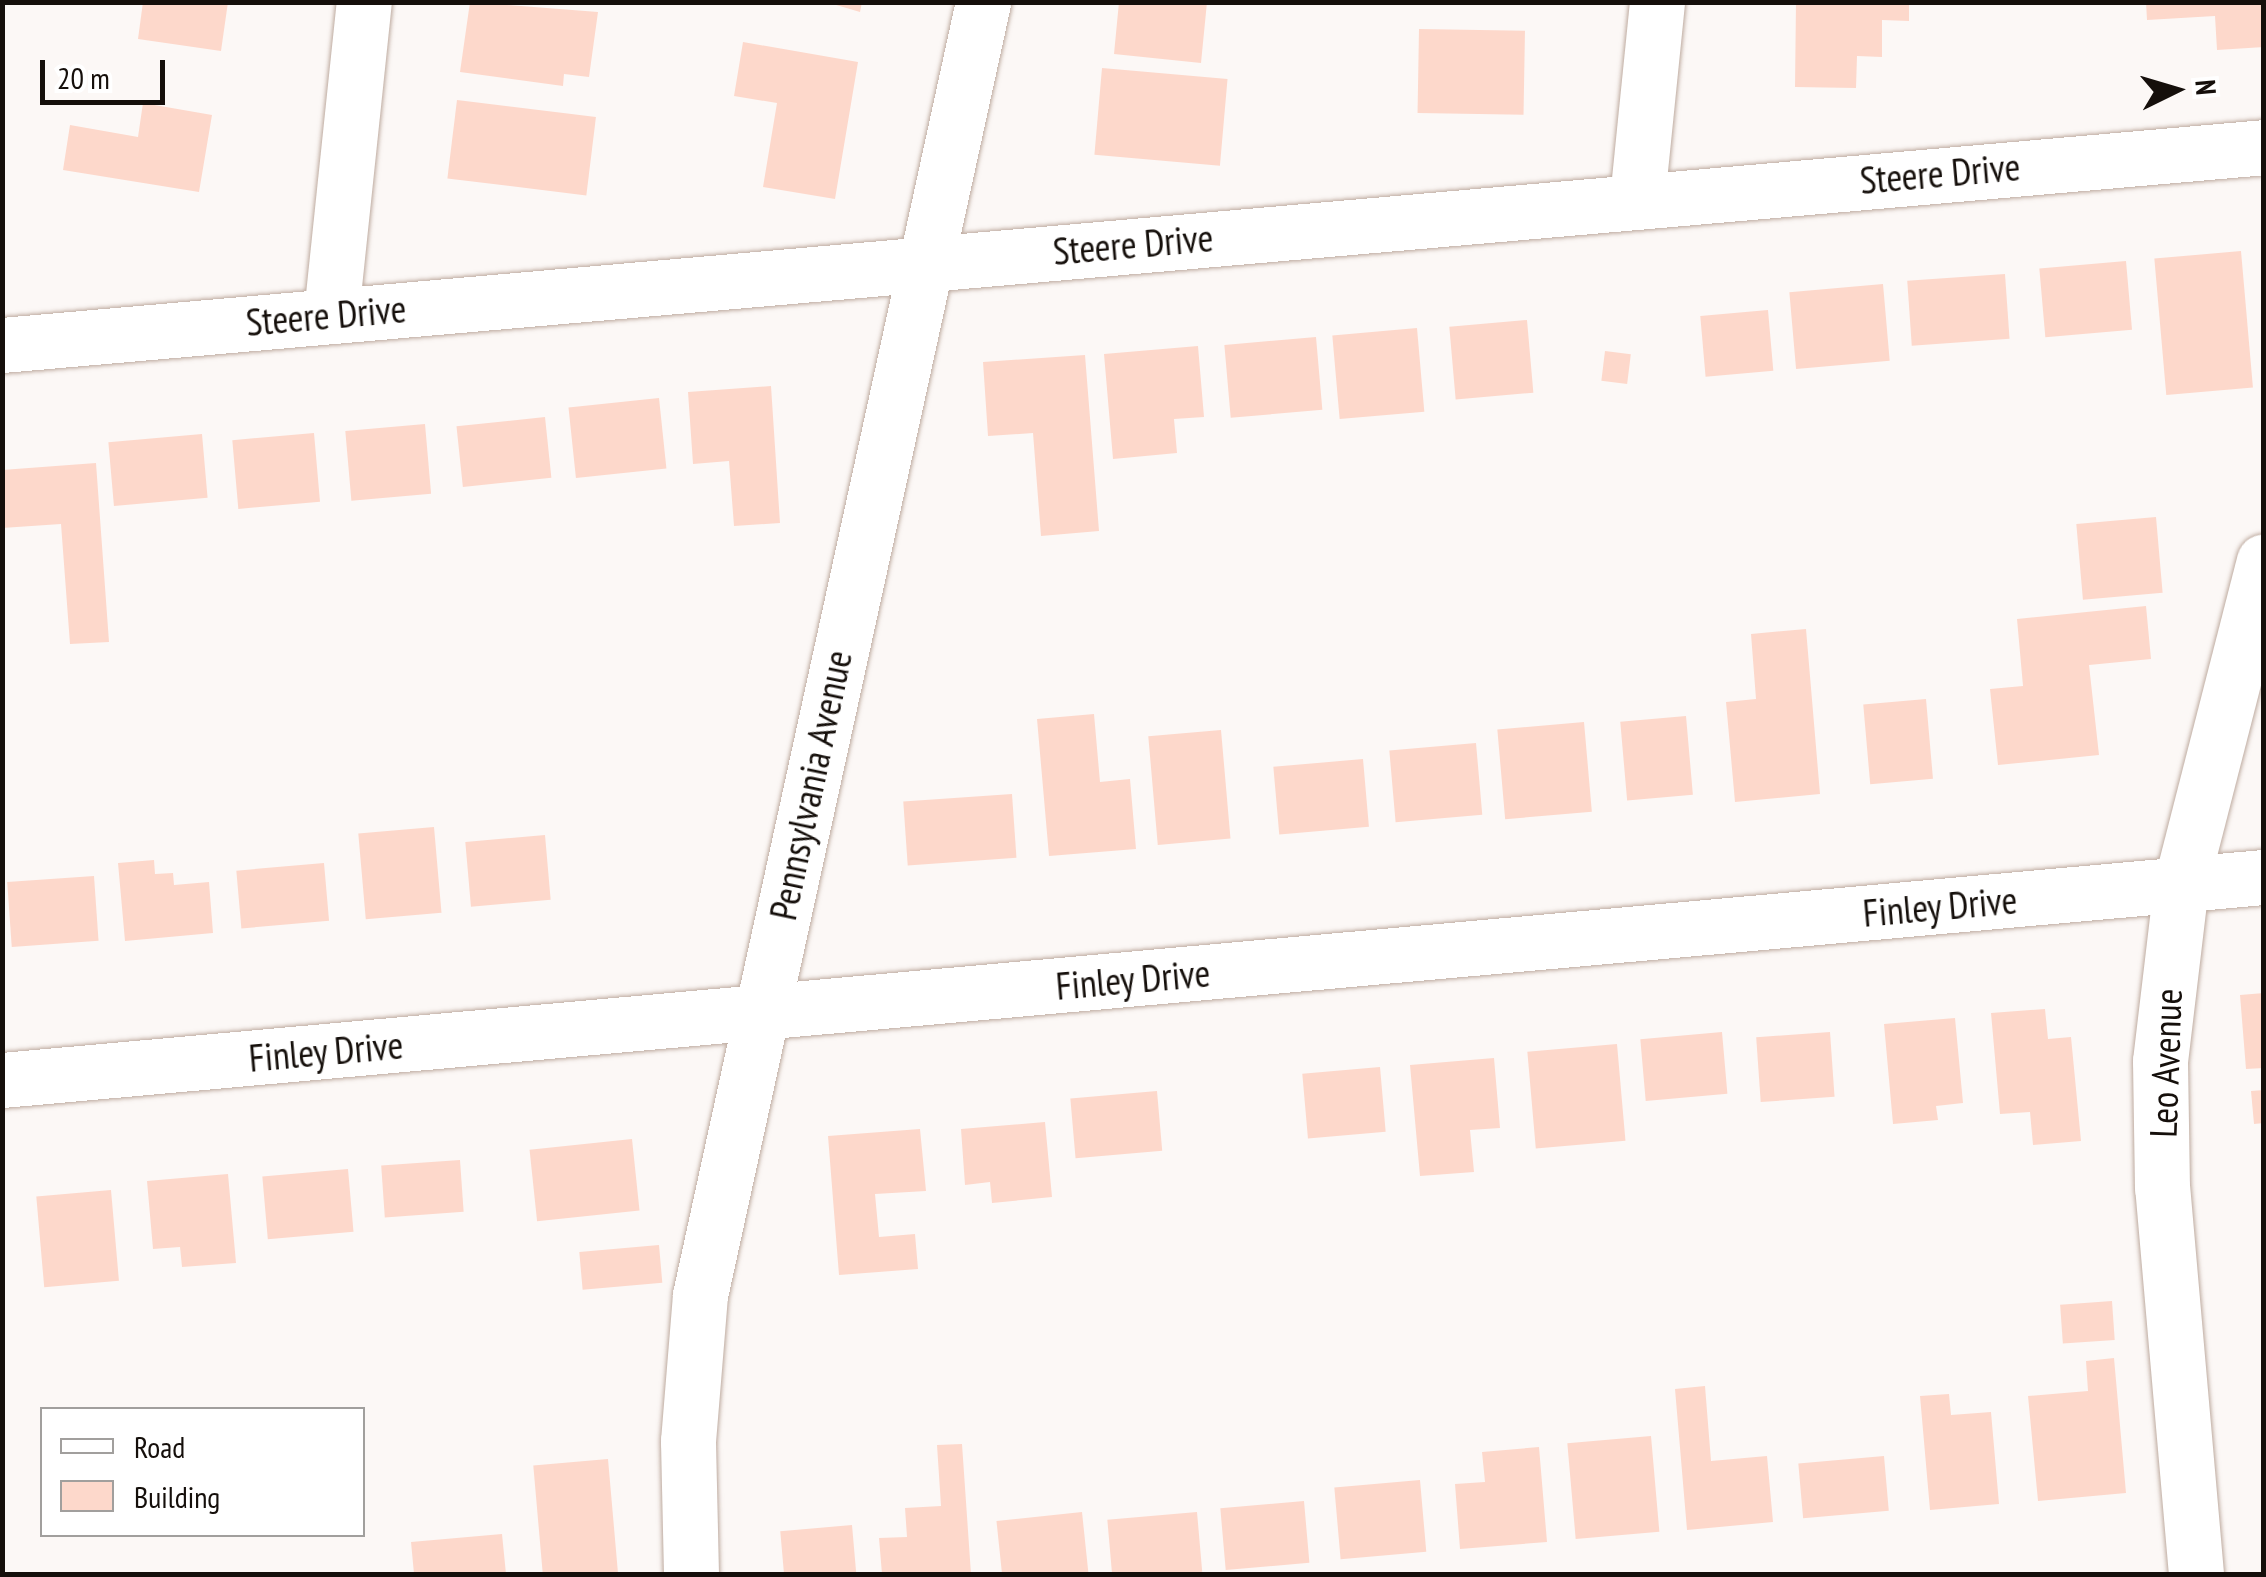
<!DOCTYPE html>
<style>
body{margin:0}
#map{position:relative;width:2266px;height:1577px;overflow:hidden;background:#fcf8f6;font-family:"PT Sans Narrow",sans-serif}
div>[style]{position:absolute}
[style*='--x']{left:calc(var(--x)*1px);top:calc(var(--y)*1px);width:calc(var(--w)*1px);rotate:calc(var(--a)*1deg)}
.building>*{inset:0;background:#fdd8cb;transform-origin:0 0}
.roads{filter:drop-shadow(0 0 2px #beaba0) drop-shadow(0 0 2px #beaba0)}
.minor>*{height:55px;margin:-27.5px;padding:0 27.5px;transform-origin:27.5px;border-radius:27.5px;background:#fff}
span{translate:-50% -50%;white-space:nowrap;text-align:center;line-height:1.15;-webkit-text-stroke:10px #fff;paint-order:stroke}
.street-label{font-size:38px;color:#150f0b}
.frame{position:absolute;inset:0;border:5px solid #150f0b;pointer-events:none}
.legend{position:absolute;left:40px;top:1407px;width:325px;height:130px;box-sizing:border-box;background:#fff;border:2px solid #a19f9d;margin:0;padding:12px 18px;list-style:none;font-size:30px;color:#150f0b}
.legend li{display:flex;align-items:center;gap:20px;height:50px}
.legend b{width:50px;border:2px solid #a19f9d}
.north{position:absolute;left:2126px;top:40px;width:100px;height:100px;-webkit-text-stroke:8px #fff;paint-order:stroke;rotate:85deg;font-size:28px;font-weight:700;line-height:40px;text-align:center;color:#150f0b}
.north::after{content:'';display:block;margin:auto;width:35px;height:45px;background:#150f0b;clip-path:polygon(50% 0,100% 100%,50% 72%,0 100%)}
.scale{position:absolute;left:40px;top:60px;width:125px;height:45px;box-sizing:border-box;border:5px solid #150f0b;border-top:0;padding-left:12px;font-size:30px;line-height:35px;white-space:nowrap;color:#150f0b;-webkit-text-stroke:8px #fff;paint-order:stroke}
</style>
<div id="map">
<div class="building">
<div style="clip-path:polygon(143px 2px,228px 2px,221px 51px,138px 39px)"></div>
<div style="clip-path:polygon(470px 2px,598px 12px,589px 77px,564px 74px,563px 86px,460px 72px)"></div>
<div style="clip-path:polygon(826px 2px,862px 2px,860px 12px)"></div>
<div style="clip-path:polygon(1119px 2px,1207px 2px,1201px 63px,1114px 54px)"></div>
<div style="clip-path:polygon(1796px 2px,1909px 2px,1909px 21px,1882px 20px,1882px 57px,1857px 56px,1856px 88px,1795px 87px)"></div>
<div style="clip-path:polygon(2146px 2px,2264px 2px,2264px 47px,2217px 50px,2215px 16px,2147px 20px)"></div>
<div style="left:1419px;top:29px;width:106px;height:84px;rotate:1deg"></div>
<div style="clip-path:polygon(743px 42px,858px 62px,835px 199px,763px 187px,777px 103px,734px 96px)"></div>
<div style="left:1102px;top:68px;width:126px;height:87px;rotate:5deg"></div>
<div style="left:457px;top:100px;width:140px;height:79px;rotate:7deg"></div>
<div style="clip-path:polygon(143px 103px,212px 115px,199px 192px,63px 170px,70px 125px,138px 137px)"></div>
<div style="left:2241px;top:251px;width:137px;height:87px;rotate:85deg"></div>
<div style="left:2126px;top:261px;width:69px;height:87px;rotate:85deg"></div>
<div style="left:2005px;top:274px;width:65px;height:98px;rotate:86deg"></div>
<div style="left:1883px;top:284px;width:77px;height:94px;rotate:85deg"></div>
<div style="left:1768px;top:310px;width:61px;height:68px;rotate:85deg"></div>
<div style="left:1527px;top:320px;width:73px;height:78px;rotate:85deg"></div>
<div style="left:1417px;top:328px;width:84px;height:85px;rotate:85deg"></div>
<div style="left:1316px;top:337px;width:73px;height:92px;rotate:85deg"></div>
<div style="clip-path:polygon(1198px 346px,1204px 417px,1174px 419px,1177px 453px,1113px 459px,1104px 354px)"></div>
<div style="left:1605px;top:351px;width:26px;height:30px;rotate:7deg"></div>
<div style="clip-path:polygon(1085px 355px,1099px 531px,1041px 536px,1033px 433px,988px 436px,983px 362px)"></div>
<div style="clip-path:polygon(771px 386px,780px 523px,734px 526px,729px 461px,693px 464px,688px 392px)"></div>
<div style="left:659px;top:398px;width:71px;height:91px;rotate:84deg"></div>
<div style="left:545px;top:417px;width:61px;height:89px;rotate:84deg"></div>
<div style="left:425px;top:424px;width:70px;height:80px;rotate:85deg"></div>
<div style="left:314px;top:433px;width:69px;height:82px;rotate:85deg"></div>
<div style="left:202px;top:434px;width:64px;height:94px;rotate:85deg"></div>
<div style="clip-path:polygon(96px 463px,109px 642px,70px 644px,61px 524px,2px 528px,2px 470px)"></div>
<div style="left:2156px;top:517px;width:76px;height:80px;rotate:85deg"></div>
<div style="clip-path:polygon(2146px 606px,2151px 659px,2089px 665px,2099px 755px,1998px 765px,1990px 689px,2023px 686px,2017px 619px)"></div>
<div style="clip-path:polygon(1806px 629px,1820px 794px,1735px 802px,1726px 702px,1756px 699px,1751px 634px)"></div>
<div style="left:1926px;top:699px;width:80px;height:63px;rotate:85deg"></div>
<div style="clip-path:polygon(1094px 714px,1100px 782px,1130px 779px,1136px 849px,1049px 856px,1037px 719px)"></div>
<div style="left:1686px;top:716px;width:79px;height:66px;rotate:85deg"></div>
<div style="left:1584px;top:722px;width:90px;height:87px;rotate:85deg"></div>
<div style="left:1221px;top:730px;width:109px;height:73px;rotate:85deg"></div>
<div style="left:1476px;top:743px;width:72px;height:87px;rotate:85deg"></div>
<div style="left:1363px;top:759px;width:68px;height:90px;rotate:85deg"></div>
<div style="left:1012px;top:794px;width:64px;height:109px;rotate:86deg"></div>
<div style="left:434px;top:827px;width:86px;height:76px;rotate:85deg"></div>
<div style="left:545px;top:835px;width:65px;height:80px;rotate:85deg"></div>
<div style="clip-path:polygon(154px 860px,155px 874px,173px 873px,174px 885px,209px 882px,213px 933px,125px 941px,118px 863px)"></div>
<div style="left:324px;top:863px;width:58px;height:88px;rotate:85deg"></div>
<div style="left:94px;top:876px;width:65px;height:87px;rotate:86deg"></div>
<div style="clip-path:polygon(2264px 993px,2264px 1068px,2246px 1069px,2240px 995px)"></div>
<div style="clip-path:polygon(2045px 1009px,2048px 1039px,2071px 1037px,2081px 1141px,2033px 1145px,2030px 1112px,2000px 1114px,1991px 1013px)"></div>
<div style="clip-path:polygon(1955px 1018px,1963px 1103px,1936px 1106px,1938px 1120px,1893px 1124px,1884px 1024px)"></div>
<div style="left:1722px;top:1032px;width:62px;height:82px;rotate:85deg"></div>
<div style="left:1830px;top:1032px;width:65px;height:74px;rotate:86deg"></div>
<div style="left:1617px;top:1044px;width:97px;height:90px;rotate:85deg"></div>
<div style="clip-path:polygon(1494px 1058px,1500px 1128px,1470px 1130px,1474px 1172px,1420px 1176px,1410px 1065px)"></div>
<div style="left:1380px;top:1067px;width:65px;height:78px;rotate:85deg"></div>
<div style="clip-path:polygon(2264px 1090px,2264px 1123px,2254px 1124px,2251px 1091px)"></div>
<div style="left:1157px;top:1091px;width:60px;height:87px;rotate:85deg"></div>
<div style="clip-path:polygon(1045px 1122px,1052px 1197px,992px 1203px,990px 1182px,965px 1185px,961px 1129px)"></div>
<div style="clip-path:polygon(920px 1129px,926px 1191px,875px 1194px,879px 1237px,915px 1234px,918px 1269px,839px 1275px,828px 1136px)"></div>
<div style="left:632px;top:1139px;width:72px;height:103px;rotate:84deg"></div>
<div style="left:460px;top:1160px;width:52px;height:79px;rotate:86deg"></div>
<div style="left:348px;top:1169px;width:63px;height:86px;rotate:85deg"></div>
<div style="clip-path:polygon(228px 1174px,236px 1263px,182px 1267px,180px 1247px,153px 1249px,147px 1181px)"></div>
<div style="left:111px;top:1190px;width:91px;height:75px;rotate:85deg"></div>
<div style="left:659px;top:1245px;width:38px;height:80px;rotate:85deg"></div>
<div style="left:2112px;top:1301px;width:39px;height:52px;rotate:86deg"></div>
<div style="clip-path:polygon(2114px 1358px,2126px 1493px,2038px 1501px,2028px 1396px,2088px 1391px,2086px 1361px)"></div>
<div style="clip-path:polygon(1705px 1386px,1711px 1461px,1767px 1456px,1773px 1522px,1687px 1530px,1675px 1389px)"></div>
<div style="clip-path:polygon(1949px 1394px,1951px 1415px,1991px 1412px,1999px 1504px,1930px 1510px,1920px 1396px)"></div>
<div style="left:1651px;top:1436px;width:96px;height:84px;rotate:85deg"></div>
<div style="clip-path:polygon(962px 1444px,971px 1574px,882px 1574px,879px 1538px,907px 1537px,905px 1508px,941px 1506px,937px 1445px)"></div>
<div style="clip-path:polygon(1539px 1447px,1547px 1542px,1460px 1549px,1455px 1484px,1485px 1482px,1482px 1452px)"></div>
<div style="left:1884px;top:1456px;width:55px;height:86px;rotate:85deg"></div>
<div style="left:608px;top:1459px;width:116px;height:75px;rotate:85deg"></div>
<div style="left:1420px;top:1480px;width:72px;height:86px;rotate:85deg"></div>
<div style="left:1304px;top:1501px;width:62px;height:84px;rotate:85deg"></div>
<div style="left:1082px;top:1512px;width:62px;height:86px;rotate:84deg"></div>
<div style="left:1197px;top:1512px;width:60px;height:90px;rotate:85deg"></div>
<div style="left:852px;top:1525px;width:49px;height:72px;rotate:85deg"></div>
<div style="clip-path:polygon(502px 1534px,506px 1574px,414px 1574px,411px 1542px)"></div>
</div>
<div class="roads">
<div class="minor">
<div style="--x:1637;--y:199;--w:198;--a:-84.2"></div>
<div style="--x:331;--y:314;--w:314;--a:-84"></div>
<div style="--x:2;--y:345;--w:2271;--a:-5"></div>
<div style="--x:2;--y:1080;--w:2271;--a:-5.13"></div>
<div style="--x:691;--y:1574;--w:133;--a:-91.3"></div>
<div style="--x:688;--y:1441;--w:146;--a:-85.3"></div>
<div style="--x:700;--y:1295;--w:1324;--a:-77.65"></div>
<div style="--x:2196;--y:1574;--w:387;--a:-95"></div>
<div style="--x:2162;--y:1188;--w:127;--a:-90.9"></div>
<div style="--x:2160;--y:1061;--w:178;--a:-83.2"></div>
<div style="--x:2181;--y:884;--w:333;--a:-75.6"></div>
</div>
</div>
<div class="street-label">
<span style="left:1940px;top:173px;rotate:-5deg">Steere Drive</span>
<span style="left:1133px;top:244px;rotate:-5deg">Steere Drive</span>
<span style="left:326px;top:315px;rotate:-5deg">Steere Drive</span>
<span style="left:810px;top:785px;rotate:-78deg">Pennsylvania Avenue</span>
<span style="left:1940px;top:906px;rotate:-5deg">Finley Drive</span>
<span style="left:1133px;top:979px;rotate:-5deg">Finley Drive</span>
<span style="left:326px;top:1051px;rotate:-5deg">Finley Drive</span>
<span style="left:2165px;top:1063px;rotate:-88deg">Leo Avenue</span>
</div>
<div class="frame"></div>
<ul class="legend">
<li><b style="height:12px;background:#fff"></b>Road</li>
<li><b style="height:28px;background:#fdd8cb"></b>Building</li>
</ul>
<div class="north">N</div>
<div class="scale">20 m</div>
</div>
